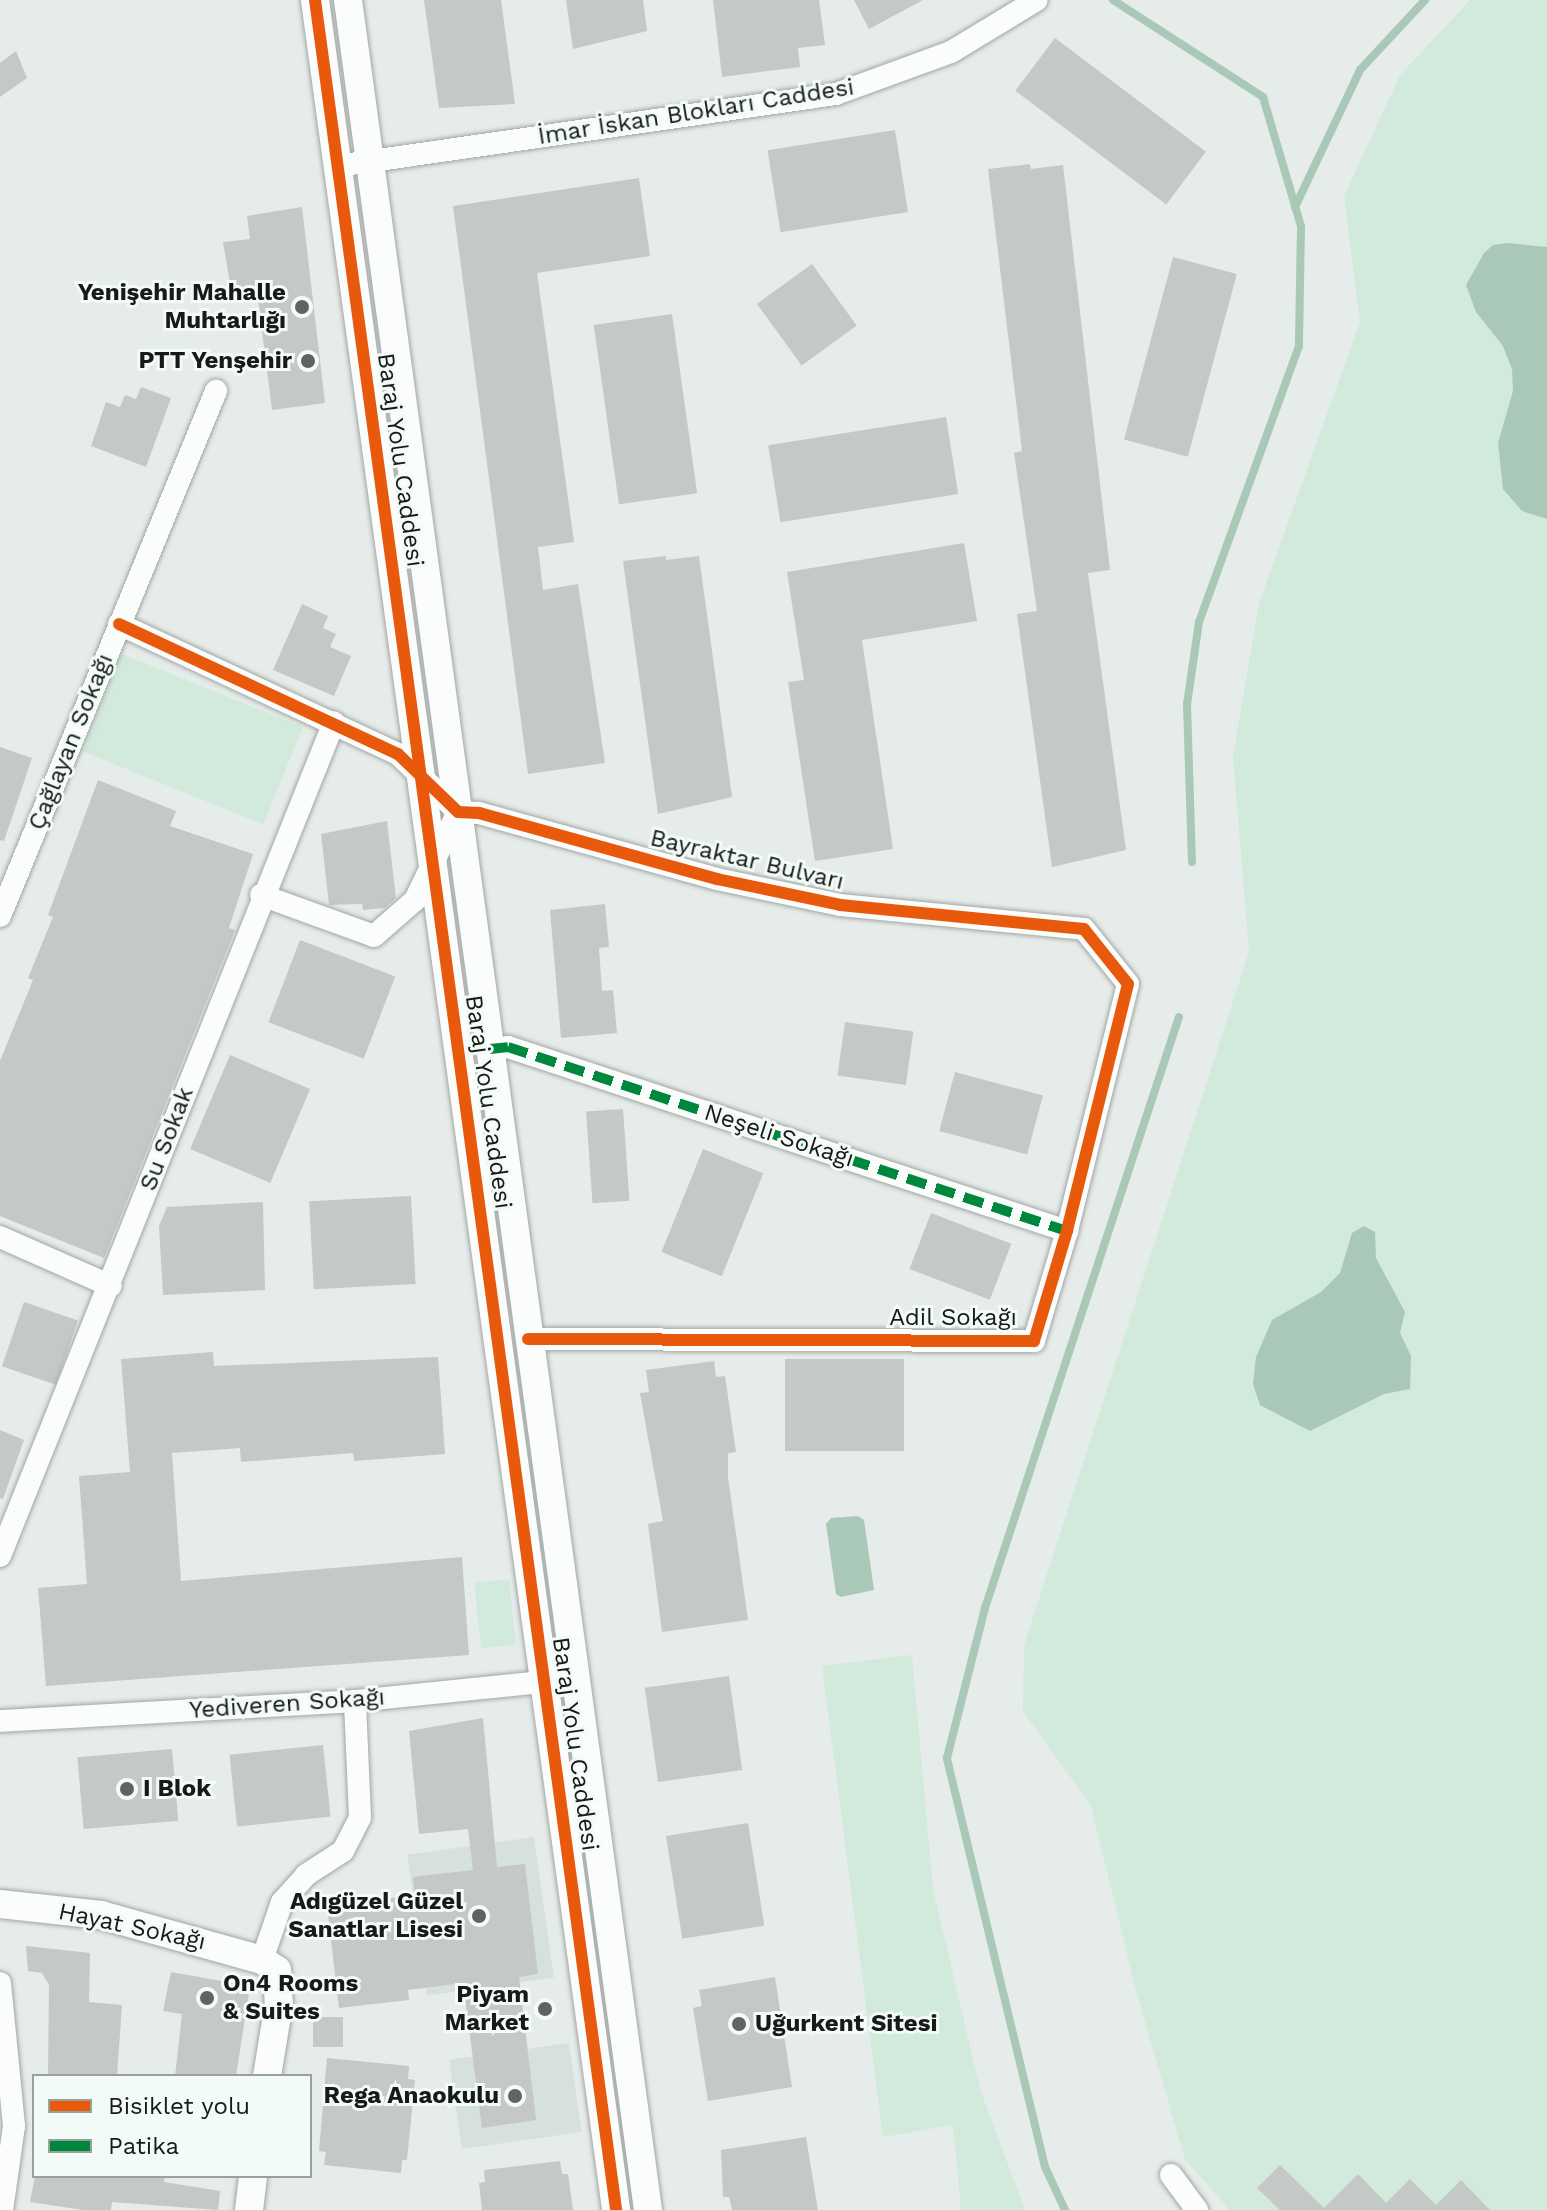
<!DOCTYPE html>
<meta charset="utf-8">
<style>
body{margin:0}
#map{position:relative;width:1547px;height:2210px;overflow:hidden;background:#e6ece9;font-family:"Work Sans",sans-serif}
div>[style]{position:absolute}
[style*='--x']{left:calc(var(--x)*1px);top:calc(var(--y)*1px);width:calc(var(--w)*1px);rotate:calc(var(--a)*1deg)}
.built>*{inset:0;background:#d5e1da;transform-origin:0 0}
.green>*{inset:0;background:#d2eadc;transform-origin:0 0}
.water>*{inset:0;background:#a9c8b7}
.stream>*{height:8px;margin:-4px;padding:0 4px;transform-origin:4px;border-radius:4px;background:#a9c8b7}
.building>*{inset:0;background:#c4c8c6;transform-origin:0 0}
.roads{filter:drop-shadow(0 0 2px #a2a6a4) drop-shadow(0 0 2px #a2a6a4)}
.minor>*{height:22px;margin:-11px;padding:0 11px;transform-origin:11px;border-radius:11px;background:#fbfcfc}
.tertiary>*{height:28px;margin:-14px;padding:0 14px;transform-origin:14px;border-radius:14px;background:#fbfcfc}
.quiet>*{height:10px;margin-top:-5px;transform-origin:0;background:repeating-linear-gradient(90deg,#00873e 0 20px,transparent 0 30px)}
.cycleway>*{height:12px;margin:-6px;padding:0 6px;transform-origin:6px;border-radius:6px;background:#e8590c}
.dots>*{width:22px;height:22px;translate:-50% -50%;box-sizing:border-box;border:4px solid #f2fbf5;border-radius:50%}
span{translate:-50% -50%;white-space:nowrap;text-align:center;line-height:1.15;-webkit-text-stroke:6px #f2fbf5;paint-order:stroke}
.street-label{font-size:24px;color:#171a18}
.poi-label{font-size:24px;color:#171a18;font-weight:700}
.right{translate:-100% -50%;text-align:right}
.left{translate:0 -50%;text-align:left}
.legend{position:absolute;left:32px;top:2074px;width:280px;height:104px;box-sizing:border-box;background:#f2fbf5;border:2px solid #9aa19d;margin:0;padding:10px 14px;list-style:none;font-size:24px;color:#171a18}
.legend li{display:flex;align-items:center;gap:16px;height:40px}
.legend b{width:40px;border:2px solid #9aa19d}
</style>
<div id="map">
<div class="built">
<div style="left:534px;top:1837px;width:142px;height:128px;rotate:82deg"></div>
<div style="left:569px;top:2043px;width:90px;height:121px;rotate:82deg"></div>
</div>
<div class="green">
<div style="clip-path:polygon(1470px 0,1547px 0,1547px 2210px,1230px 2210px,1185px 2159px,1136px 1991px,1091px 1806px,1023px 1711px,1024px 1645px,1249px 952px,1233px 757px,1259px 603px,1360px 322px,1344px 196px,1400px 75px)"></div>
<div style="left:122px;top:654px;width:195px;height:105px;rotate:22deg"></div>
<div style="left:509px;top:1579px;width:66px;height:35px;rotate:84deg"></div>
<div style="clip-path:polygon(912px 1655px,933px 1889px,980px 2089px,1025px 2210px,961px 2210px,953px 2125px,883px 2137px,822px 1666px)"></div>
</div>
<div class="water">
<div style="clip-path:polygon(1508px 243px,1547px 247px,1547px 519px,1522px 511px,1503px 489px,1498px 443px,1513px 391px,1512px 369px,1503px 346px,1476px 312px,1466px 285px,1484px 253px,1493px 245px)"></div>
<div style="clip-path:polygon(1364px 1226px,1375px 1232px,1376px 1258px,1405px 1312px,1400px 1333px,1411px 1356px,1410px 1389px,1384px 1394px,1310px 1431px,1260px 1405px,1253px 1384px,1256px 1357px,1272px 1320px,1321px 1292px,1340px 1273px,1352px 1233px)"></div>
<div style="clip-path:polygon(858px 1516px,864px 1520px,874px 1590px,841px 1597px,836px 1594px,826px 1524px,831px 1518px)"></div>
</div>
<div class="stream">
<div style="--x:1113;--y:0;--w:179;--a:32.9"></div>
<div style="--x:1263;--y:97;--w:134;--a:73.6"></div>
<div style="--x:1301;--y:226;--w:120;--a:91"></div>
<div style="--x:1299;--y:346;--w:294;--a:109.9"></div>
<div style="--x:1199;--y:622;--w:83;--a:98.3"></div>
<div style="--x:1187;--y:704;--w:158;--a:88.2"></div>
<div style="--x:1295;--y:207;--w:152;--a:-64.6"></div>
<div style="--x:1360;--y:70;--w:96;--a:-47.1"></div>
<div style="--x:1065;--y:2210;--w:47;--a:-114.9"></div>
<div style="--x:1045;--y:2167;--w:421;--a:-103.5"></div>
<div style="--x:947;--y:1758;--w:155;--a:-75.8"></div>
<div style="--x:985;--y:1608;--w:622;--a:-71.83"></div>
</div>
<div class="building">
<div style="clip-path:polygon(424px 0,501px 0,515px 104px,439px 108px)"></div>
<div style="clip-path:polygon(566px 0,643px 0,647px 31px,573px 49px)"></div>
<div style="clip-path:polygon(713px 0,819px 0,825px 45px,798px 48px,800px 67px,722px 77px)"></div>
<div style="clip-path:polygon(854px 0,923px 0,869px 29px)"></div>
<div style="left:1055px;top:38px;width:189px;height:66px;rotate:37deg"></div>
<div style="clip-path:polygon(16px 51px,27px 78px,0 97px,0 63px)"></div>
<div style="left:895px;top:130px;width:83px;height:129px;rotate:81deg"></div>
<div style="clip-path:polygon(1030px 164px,1031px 169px,1063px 165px,1110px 570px,1088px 573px,1126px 850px,1052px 867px,1017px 614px,1037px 611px,1014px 453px,1022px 451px,988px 169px)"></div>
<div style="clip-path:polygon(639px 178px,650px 256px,537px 273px,574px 542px,538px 547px,543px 590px,578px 584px,605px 763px,528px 774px,453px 206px)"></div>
<div style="clip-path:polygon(302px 207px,325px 403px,272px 410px,257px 291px,232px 295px,223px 242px,250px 239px,247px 216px)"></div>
<div style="left:1173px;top:257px;width:66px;height:189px;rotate:15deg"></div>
<div style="left:812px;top:264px;width:76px;height:68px;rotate:54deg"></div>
<div style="left:672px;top:314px;width:181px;height:79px;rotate:82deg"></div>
<div style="clip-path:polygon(141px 387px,171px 398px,146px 467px,91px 446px,106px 402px,120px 407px,125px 395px,136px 399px)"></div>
<div style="left:946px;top:417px;width:78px;height:180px;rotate:81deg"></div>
<div style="clip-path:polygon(964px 543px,977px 621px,862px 640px,893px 849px,815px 861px,788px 682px,804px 680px,787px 572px)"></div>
<div style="clip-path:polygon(666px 556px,666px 560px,699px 556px,732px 797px,658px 814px,623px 561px)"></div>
<div style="clip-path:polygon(302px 604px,328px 616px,323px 628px,336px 634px,330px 647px,351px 656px,334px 696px,273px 670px)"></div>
<div style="clip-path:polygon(0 747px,32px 758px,4px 841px,0 840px)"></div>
<div style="clip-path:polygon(98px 780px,176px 811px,170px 826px,253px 854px,229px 928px,235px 930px,104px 1258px,0 1216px,0 1061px,33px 980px,28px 978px,53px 917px,48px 915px)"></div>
<div style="clip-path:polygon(387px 821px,396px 898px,385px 908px,363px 910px,362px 904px,329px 905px,321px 834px)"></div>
<div style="clip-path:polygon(605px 904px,609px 947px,599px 948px,602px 991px,613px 990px,617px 1033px,561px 1038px,550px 910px)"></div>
<div style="left:300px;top:940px;width:102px;height:88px;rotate:21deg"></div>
<div style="left:845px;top:1022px;width:69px;height:54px;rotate:8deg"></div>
<div style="left:230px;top:1055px;width:87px;height:102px;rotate:23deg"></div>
<div style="left:955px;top:1072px;width:91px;height:61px;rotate:15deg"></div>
<div style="left:623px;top:1109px;width:92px;height:37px;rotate:86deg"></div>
<div style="left:703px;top:1149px;width:65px;height:111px;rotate:22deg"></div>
<div style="left:411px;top:1196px;width:88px;height:102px;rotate:87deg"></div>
<div style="clip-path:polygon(263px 1202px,265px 1290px,163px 1295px,159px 1226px,167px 1207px)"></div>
<div style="left:931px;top:1213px;width:86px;height:60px;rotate:21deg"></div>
<div style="left:24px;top:1302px;width:57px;height:68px;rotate:19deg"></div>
<div style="clip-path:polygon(213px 1352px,214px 1366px,438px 1357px,445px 1454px,354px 1461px,353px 1453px,241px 1462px,240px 1448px,172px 1453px,181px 1581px,462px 1557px,469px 1655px,46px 1686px,38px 1588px,87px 1584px,79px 1476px,130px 1472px,121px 1359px)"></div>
<div style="left:785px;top:1359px;width:119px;height:92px"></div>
<div style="clip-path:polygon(714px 1361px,716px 1377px,725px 1376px,736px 1452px,728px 1453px,728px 1477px,748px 1620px,662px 1632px,648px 1524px,663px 1521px,640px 1393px,649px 1392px,646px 1370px)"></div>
<div style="clip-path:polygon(0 1430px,24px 1440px,3px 1499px,0 1498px)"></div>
<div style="left:729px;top:1676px;width:95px;height:85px;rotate:82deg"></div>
<div style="clip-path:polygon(483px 1718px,497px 1867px,525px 1864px,538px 1974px,519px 1977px,536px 2120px,482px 2128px,463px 1983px,408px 1990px,409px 2000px,339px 2008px,327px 1906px,415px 1895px,413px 1877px,473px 1870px,468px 1829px,419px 1834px,409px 1731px)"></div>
<div style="left:323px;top:1745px;width:72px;height:94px;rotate:84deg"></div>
<div style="left:172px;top:1749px;width:72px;height:95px;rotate:85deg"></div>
<div style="left:748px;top:1823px;width:104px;height:83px;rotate:81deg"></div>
<div style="clip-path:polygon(26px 1946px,90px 1953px,89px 2002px,122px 2005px,117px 2076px,48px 2076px,49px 1985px,42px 1973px,28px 1971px)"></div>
<div style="clip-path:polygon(171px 1972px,250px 1986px,236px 2076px,175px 2076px,182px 2014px,163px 2011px)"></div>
<div style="clip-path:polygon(775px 1977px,792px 2087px,708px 2101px,693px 2008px,702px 2006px,699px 1990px)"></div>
<div style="left:313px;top:2017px;width:30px;height:30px"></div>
<div style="clip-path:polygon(327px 2058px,409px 2066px,408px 2079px,415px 2080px,407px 2160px,402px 2160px,401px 2173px,324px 2165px,326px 2152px,319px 2151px)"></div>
<div style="clip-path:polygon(806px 2137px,818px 2210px,732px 2210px,729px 2197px,723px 2197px,721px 2150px)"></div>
<div style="clip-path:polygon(560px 2161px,562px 2174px,568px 2174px,573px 2210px,482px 2210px,479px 2183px,485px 2182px,484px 2170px)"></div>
<div style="clip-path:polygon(1280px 2165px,1324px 2208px,1358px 2174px,1386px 2203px,1410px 2179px,1436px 2205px,1461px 2180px,1490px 2210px,1280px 2210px,1257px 2188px)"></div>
<div style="clip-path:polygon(35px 2176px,165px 2176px,164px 2182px,220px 2191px,218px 2210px,112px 2202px,111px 2210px,83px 2210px,30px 2202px)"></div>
</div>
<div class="roads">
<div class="minor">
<div style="--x:337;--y:166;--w:504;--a:-8.21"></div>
<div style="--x:836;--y:94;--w:122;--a:-20.1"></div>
<div style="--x:951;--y:52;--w:100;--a:-31.2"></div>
<div style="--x:119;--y:624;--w:308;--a:25"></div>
<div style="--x:398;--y:754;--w:83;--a:44"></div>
<div style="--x:458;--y:812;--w:21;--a:3"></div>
<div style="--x:479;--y:813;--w:247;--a:15.5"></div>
<div style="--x:717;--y:879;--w:126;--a:11.9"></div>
<div style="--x:840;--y:905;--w:245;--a:5.6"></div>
<div style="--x:1084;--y:929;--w:70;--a:51.3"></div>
<div style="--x:1128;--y:984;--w:254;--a:103.9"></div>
<div style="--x:1067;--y:1231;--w:115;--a:106.7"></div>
<div style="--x:1034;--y:1341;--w:506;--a:-179.77"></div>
<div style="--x:261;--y:895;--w:120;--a:19.9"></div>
<div style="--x:374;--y:936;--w:55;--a:-41.3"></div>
<div style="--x:415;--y:900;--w:98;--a:-64"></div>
<div style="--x:0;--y:916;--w:568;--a:-67.64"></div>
<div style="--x:490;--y:1049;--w:18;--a:-6"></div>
<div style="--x:508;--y:1047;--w:589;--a:18.22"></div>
<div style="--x:0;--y:1237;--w:121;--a:23.8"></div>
<div style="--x:0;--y:1556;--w:898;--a:-68.17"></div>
<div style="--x:0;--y:1721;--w:356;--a:-3.2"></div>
<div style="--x:355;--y:1701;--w:219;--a:-5.8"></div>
<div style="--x:262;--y:1960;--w:61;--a:-71"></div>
<div style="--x:282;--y:1902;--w:36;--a:-48"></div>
<div style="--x:306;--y:1875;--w:44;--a:-33"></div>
<div style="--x:343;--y:1851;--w:38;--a:-63"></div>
<div style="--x:360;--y:1817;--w:116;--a:-92.5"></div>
<div style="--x:0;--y:1983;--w:144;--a:84.4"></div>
<div style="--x:14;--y:2126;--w:85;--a:98.1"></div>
<div style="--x:1171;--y:2175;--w:44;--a:53.4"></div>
</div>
<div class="tertiary">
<div style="--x:315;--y:0;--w:2230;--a:82.24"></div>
<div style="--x:348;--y:0;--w:2230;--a:82.27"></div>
<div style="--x:0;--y:1904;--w:102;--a:6.2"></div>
<div style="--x:101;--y:1915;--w:167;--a:15.6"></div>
<div style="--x:262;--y:1960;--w:18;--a:34"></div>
<div style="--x:277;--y:1970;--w:33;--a:87"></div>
<div style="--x:279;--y:2003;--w:74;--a:99.3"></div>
<div style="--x:249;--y:2210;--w:34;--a:-83"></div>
</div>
</div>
<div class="quiet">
<div style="--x:490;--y:1049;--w:18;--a:-6"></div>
<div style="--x:508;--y:1047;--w:589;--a:18.22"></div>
</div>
<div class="cycleway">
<div style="--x:315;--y:0;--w:2230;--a:82.24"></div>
<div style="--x:119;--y:624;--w:308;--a:25"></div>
<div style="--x:398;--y:754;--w:83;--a:44"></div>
<div style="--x:458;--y:812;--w:21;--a:3"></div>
<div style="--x:479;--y:813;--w:247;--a:15.5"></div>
<div style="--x:717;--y:879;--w:126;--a:11.9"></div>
<div style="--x:840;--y:905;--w:245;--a:5.6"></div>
<div style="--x:1084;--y:929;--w:70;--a:51.3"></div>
<div style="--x:1128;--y:984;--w:254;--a:103.9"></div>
<div style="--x:1067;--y:1231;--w:115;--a:106.7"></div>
<div style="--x:1034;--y:1341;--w:506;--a:-179.77"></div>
</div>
<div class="dots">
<div style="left:302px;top:307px;background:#5f6461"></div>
<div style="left:308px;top:361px;background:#5f6461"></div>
<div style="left:127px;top:1789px;background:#5f6461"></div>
<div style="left:479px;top:1916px;background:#5f6461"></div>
<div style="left:207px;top:1998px;background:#5f6461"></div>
<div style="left:545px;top:2009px;background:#5f6461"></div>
<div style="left:739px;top:2024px;background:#5f6461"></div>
<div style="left:515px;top:2096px;background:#5f6461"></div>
</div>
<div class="street-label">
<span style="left:696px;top:112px;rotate:-9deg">İmar İskan Blokları Caddesi</span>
<span style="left:400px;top:460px;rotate:82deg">Baraj Yolu Caddesi</span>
<span style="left:71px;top:742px;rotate:-68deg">Çağlayan Sokağı</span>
<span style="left:747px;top:860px;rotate:13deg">Bayraktar Bulvarı</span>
<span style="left:488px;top:1102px;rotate:82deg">Baraj Yolu Caddesi</span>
<span style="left:779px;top:1136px;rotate:18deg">Neşeli Sokağı</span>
<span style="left:167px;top:1139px;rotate:-69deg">Su Sokak</span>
<span style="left:953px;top:1318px">Adil Sokağı</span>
<span style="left:287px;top:1704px;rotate:-4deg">Yediveren Sokağı</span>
<span style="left:575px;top:1744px;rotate:82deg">Baraj Yolu Caddesi</span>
<span style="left:132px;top:1927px;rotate:12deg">Hayat Sokağı</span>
</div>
<div class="poi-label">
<span class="right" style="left:286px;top:307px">Yenişehir Mahalle<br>Muhtarlığı</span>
<span class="right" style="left:292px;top:361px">PTT Yenşehir</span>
<span class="left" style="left:143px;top:1789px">I Blok</span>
<span class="right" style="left:463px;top:1916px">Adıgüzel Güzel<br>Sanatlar Lisesi</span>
<span class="left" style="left:223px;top:1998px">On4 Rooms<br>&amp; Suites</span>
<span class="right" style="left:529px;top:2009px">Piyam<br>Market</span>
<span class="left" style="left:755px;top:2024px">Uğurkent Sitesi</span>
<span class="right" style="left:499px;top:2096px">Rega Anaokulu</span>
</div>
<ul class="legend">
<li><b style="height:10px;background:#e8590c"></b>Bisiklet yolu</li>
<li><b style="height:10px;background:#00873e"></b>Patika</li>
</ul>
</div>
